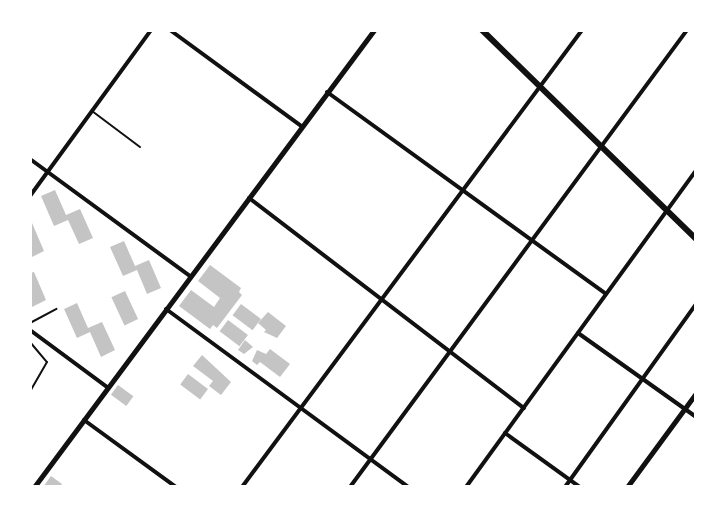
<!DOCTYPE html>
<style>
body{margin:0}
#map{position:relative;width:726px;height:517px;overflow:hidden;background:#fff;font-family:Manrope,sans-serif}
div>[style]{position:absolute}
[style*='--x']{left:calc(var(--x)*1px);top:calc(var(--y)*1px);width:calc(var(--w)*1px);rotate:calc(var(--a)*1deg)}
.building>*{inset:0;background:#c4c4c4;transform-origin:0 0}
.service>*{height:2px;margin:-1px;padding:0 1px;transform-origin:1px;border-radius:1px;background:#111}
.minor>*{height:4px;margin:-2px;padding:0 2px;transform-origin:2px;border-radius:2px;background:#111}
.tertiary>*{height:5px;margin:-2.5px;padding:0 2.5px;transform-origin:2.5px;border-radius:2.5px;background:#111}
.secondary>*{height:6px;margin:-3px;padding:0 3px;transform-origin:3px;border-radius:3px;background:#111}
span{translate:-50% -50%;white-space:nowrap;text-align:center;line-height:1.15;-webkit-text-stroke:6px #fff;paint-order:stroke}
.frame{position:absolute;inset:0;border:32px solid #fff;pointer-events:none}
</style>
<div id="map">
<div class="building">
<div style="clip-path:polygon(55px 190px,66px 215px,80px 209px,93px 238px,79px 244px,68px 220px,54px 226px,41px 196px)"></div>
<div style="clip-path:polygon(32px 223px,44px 251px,30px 258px,30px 224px)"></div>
<div style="clip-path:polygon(124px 241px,135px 266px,149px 260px,161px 288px,147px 294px,137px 270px,123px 276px,110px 247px)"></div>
<div style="clip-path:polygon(210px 265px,241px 288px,239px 292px,242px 295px,217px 328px,213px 325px,210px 329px,179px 306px,191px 290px,214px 307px,220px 298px,198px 281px)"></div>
<div style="clip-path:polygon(34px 272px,46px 300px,32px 307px,30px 273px)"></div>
<div style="left:125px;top:291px;width:31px;height:15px;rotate:65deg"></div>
<div style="clip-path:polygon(77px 303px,88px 328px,102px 322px,115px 350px,101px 357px,90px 332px,77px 338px,64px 309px)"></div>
<div style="left:241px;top:304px;width:25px;height:14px;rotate:37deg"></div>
<div style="clip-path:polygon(268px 312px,286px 326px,277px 338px,264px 332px,266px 330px,258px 323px)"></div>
<div style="left:228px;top:320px;width:25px;height:14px;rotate:37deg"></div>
<div style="clip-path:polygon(245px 340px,253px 347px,244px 354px,238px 350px)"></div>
<div style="clip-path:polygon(270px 349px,290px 364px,280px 377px,260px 362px,257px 365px,252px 361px,257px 350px,266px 354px)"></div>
<div style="clip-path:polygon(202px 355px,231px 382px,221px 395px,209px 386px,213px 381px,193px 366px)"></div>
<div style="left:188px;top:374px;width:25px;height:13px;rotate:37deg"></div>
<div style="left:118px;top:385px;width:19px;height:12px;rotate:36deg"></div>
<div style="clip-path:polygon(51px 476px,62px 484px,60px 487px,43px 487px)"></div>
</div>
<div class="service">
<div style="--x:92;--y:111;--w:60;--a:36.9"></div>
<div style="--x:30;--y:323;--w:30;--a:-28"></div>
<div style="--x:30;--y:342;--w:26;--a:50"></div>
<div style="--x:47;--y:362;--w:34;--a:120"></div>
</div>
<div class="minor">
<div style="--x:170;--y:30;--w:162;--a:36.2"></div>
<div style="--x:327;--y:92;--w:344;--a:35.9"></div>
<div style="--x:30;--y:159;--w:198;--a:36.2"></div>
<div style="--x:30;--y:196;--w:205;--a:-53.9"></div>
<div style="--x:249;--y:198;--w:346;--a:37.4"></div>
<div style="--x:166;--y:309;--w:300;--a:36.3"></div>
<div style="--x:30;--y:330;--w:96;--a:36.5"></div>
<div style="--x:578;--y:333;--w:145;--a:35.4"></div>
<div style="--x:84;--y:420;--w:114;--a:36.1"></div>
<div style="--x:505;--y:433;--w:92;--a:35.8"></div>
<div style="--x:242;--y:487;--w:570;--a:-53.35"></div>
<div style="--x:350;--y:487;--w:568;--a:-53.59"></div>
<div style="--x:466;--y:487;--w:392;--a:-54"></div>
<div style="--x:565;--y:487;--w:225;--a:-54.4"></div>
</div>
<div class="tertiary">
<div style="--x:34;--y:487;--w:570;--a:-53.35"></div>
<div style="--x:627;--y:487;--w:117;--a:-53.7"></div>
</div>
<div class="secondary">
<div style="--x:482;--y:30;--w:299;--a:44.3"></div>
</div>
<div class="frame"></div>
</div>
